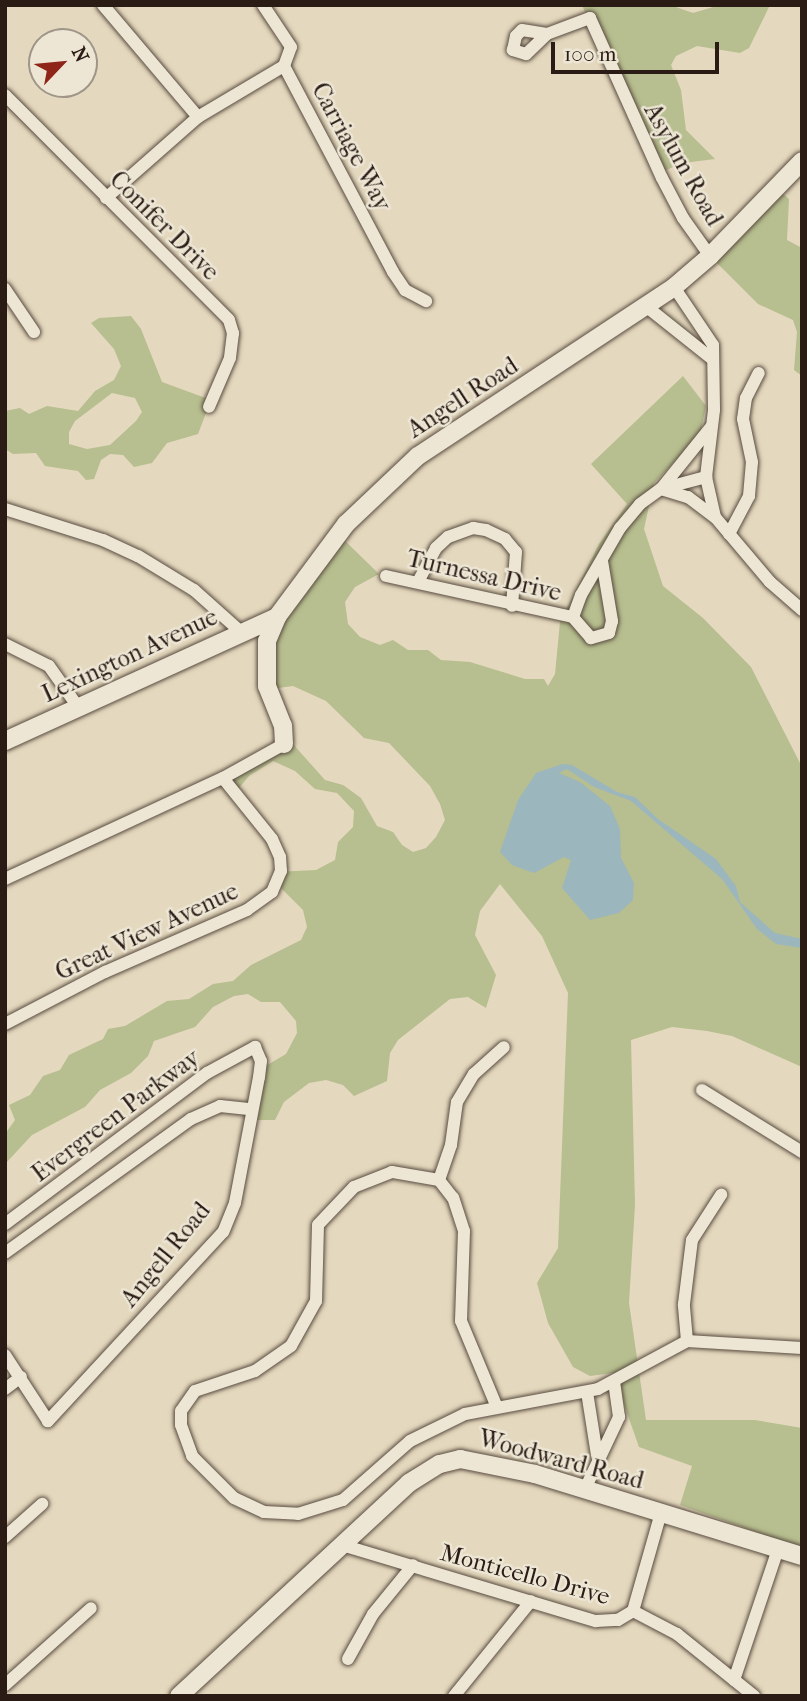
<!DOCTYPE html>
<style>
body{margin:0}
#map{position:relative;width:807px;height:1701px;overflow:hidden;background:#e4d8be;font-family:"IM FELL French Canon",serif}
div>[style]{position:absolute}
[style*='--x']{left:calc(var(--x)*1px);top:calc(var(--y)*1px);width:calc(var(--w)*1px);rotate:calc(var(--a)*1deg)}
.green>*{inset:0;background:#b7be8f}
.water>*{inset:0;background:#9cb6bd}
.roads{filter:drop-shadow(0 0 2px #584b3f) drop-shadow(0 0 2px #584b3f)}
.street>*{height:12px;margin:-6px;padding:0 6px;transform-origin:6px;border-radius:6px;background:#ede6d5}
.secondary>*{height:18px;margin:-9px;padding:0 9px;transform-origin:9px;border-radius:9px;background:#ede6d5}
span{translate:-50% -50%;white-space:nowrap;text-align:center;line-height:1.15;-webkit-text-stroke:5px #ede6d5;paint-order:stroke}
.street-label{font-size:24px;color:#2a1c15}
.frame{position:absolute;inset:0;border:7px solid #2a1c15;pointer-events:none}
.north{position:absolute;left:28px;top:28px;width:70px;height:70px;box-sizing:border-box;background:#ede6d5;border:2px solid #9f9588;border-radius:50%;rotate:64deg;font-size:19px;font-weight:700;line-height:28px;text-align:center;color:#2a1c15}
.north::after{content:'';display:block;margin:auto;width:24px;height:32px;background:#8f2418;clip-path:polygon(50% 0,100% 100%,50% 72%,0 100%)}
.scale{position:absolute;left:551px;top:42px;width:168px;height:32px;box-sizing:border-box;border:4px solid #2a1c15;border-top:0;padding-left:9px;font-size:21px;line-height:24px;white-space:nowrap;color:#2a1c15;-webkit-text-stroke:5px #ede6d5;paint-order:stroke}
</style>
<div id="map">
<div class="green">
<div style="clip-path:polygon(582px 5px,670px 5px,693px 13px,720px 5px,770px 5px,749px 48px,740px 53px,697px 46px,676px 56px,671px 65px,681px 90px,686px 130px,715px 159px,683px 163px,659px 173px,622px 100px)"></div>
<div style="clip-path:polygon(773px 185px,789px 199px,787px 240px,802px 248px,802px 376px,794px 370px,797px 332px,793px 320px,758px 304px,707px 253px)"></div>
<div style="clip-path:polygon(evenodd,131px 316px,141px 329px,162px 382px,211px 400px,198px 434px,167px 443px,152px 463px,134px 467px,123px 455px,110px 454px,101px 460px,94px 479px,86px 480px,78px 471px,45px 466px,36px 453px,13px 454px,5px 449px,5px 411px,20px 408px,29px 414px,47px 406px,78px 411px,95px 391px,114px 380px,121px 366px,114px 349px,91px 323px,99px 318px,131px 316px,112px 393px,135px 398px,142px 412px,136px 421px,110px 445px,87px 449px,69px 444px,69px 432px,75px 421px,112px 393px)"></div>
<div style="clip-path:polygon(683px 376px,706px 406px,700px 435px,654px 483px,644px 529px,663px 586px,703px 618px,751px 667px,802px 767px,802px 1067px,732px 1036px,707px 1031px,672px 1027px,631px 1040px,635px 1205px,629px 1303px,646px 1420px,755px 1420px,802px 1428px,802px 1548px,680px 1505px,692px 1466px,639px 1447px,613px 1373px,590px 1376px,573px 1367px,548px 1323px,537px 1283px,558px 1248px,568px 993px,542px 936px,500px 884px,480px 911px,475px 935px,496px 975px,486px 1008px,468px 997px,450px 999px,398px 1040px,390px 1053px,387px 1081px,354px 1096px,343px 1085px,326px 1080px,309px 1083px,284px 1102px,275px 1120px,245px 1120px,257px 1071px,286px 1054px,297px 1033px,296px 1021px,280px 1002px,261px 1002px,248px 994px,234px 996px,213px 1007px,195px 1027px,154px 1041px,148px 1056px,131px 1073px,100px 1090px,85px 1107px,32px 1135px,5px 1164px,5px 1134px,15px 1120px,9px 1105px,30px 1095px,43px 1076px,60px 1070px,69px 1055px,103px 1039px,108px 1029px,125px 1026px,167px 1001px,189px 999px,213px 984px,233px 981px,251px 965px,301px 940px,307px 927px,303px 910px,274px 881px,275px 872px,316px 870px,335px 860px,338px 842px,353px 827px,354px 811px,337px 793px,315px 789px,295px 771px,273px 761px,249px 776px,233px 795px,225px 782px,292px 743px,325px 780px,343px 785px,361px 798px,377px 826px,393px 832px,402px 845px,413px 852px,426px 848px,436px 837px,445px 820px,440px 804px,430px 786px,389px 743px,364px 738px,326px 701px,293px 686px,263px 690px,259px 654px,337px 533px,379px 574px,355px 587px,345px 602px,348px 624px,360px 637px,380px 645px,393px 640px,408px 650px,428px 650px,441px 660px,470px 662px,525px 679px,544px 679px,548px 686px,555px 674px,560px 622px,599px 544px,627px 504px,591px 464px)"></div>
</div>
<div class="water">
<div style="clip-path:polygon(562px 764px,572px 765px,617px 792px,635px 797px,658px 819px,716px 859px,736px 886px,740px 902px,775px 933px,802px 939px,802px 948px,776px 944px,757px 929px,722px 879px,631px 801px,594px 787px,567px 769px,559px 773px,580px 782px,610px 806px,620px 829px,621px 858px,634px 883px,633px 900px,619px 913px,590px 920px,562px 888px,571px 860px,564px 857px,534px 873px,512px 865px,500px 852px,518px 800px,536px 773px)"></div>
</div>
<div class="roads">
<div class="street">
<div style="--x:103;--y:5;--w:147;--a:49.7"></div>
<div style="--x:547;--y:34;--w:29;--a:136"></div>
<div style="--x:526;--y:54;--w:14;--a:-163"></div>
<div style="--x:513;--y:50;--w:14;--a:-78"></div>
<div style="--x:516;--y:36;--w:8;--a:-45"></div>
<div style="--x:522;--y:30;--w:25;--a:9"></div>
<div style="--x:547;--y:34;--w:46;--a:-20.4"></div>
<div style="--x:590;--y:18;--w:175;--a:65.8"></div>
<div style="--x:662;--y:178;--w:45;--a:62.3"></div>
<div style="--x:683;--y:218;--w:47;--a:54.6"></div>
<div style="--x:284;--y:66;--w:233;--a:62.1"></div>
<div style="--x:393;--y:272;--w:22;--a:56"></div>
<div style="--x:405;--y:290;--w:24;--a:28"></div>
<div style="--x:5;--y:95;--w:317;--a:45.1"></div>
<div style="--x:229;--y:320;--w:14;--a:73"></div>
<div style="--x:233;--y:333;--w:25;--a:97"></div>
<div style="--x:230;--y:358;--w:53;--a:113.2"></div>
<div style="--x:106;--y:198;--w:123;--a:-41.4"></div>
<div style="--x:198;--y:117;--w:100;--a:-30.7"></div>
<div style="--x:284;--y:66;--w:20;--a:-70"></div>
<div style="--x:291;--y:47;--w:50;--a:-123.7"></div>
<div style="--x:674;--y:287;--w:70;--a:56.1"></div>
<div style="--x:713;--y:345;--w:65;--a:89.1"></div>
<div style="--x:714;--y:410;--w:67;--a:96.8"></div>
<div style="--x:706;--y:477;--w:41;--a:77.3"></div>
<div style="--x:715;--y:517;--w:85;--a:49.8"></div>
<div style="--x:770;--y:582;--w:43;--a:41.2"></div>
<div style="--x:5;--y:289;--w:52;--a:56"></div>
<div style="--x:647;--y:307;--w:82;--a:38.6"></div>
<div style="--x:711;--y:427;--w:80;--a:128.9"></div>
<div style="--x:661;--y:489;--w:28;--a:17"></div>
<div style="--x:688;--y:497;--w:34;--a:37"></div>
<div style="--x:5;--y:509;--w:103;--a:17.6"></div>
<div style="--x:103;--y:540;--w:38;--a:25"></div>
<div style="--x:138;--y:556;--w:66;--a:31.3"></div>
<div style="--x:194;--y:590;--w:63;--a:41.8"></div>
<div style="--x:729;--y:534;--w:43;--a:-62.2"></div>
<div style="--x:749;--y:496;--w:34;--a:-85"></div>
<div style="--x:752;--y:462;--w:44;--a:-101.8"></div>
<div style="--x:743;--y:419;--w:21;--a:-82"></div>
<div style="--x:746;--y:398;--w:28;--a:-63"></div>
<div style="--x:602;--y:561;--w:61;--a:80.5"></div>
<div style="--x:612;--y:621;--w:12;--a:104"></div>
<div style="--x:609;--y:633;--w:19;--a:164"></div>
<div style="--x:591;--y:638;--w:28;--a:-131"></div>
<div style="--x:573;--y:617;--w:23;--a:-70"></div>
<div style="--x:581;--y:595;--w:78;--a:-59.8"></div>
<div style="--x:620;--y:528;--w:31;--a:-50"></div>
<div style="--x:640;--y:504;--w:26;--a:-36"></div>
<div style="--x:661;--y:489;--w:47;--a:-14.9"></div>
<div style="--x:386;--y:576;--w:191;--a:12.4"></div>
<div style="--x:419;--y:580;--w:36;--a:-62"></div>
<div style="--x:436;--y:548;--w:16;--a:-43"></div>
<div style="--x:448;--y:537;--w:27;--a:-20"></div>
<div style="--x:473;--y:528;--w:13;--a:9"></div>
<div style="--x:486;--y:530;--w:21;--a:25"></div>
<div style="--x:505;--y:539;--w:17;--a:50"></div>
<div style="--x:516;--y:552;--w:54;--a:94.2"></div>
<div style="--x:5;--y:644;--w:49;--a:26.6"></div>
<div style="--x:49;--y:666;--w:50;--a:54.7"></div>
<div style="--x:5;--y:879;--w:240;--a:-24.9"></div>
<div style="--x:223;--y:778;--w:70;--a:-29.1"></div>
<div style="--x:5;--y:1024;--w:113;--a:-27.5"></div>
<div style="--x:105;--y:972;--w:155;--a:-23.6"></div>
<div style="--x:247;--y:910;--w:31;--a:-36"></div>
<div style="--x:272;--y:892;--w:23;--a:-67"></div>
<div style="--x:281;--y:871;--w:14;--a:-94"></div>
<div style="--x:280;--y:857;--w:20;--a:-114"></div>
<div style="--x:272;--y:839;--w:78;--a:-128.8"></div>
<div style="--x:702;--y:1090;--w:118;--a:31.8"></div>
<div style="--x:439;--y:1180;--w:37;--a:-71"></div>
<div style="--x:451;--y:1145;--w:43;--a:-82.1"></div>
<div style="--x:457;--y:1102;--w:33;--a:-59"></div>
<div style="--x:474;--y:1074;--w:40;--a:-42"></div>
<div style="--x:5;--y:1224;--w:252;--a:-36.8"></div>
<div style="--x:207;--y:1073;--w:55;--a:-28.4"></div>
<div style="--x:255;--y:1047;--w:15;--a:67"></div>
<div style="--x:261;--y:1061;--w:16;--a:97"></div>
<div style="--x:259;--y:1077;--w:128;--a:100.8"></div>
<div style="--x:235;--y:1203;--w:31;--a:112"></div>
<div style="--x:223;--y:1232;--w:258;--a:132.8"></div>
<div style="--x:48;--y:1421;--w:79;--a:-123.1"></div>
<div style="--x:5;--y:1253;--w:229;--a:-35.8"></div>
<div style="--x:191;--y:1119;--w:32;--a:-24"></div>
<div style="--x:220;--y:1106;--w:31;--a:6"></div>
<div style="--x:687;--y:1341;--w:37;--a:-95"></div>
<div style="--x:684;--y:1304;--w:64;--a:-82.9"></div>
<div style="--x:692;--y:1240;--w:54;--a:-57.2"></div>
<div style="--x:5;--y:1389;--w:20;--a:-37"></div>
<div style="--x:587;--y:1392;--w:64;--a:81"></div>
<div style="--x:496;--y:1405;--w:91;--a:-112.6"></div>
<div style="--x:461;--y:1321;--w:90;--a:-88.1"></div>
<div style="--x:464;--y:1231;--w:35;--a:-108"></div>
<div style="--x:453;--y:1198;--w:23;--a:-128"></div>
<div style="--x:439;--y:1180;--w:48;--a:-170.3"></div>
<div style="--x:392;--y:1172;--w:41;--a:158.5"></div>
<div style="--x:354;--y:1187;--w:52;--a:133.5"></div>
<div style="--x:318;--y:1225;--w:76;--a:91.5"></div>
<div style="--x:316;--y:1301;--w:51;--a:119.1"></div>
<div style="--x:291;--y:1346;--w:44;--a:145.2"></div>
<div style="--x:255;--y:1371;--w:63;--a:161.6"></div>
<div style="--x:195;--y:1391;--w:24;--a:125"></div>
<div style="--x:181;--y:1411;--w:14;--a:90"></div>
<div style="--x:181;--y:1425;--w:33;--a:70"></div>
<div style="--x:192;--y:1456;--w:59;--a:45"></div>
<div style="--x:234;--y:1498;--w:33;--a:25"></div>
<div style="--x:264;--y:1512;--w:34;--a:3"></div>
<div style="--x:298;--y:1514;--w:47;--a:-17.3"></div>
<div style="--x:343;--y:1500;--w:89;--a:-41.4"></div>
<div style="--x:410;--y:1441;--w:61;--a:-26.1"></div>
<div style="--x:465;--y:1414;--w:135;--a:-10.6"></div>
<div style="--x:598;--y:1389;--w:101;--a:-28.3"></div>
<div style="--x:687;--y:1341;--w:115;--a:3.5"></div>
<div style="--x:585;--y:1489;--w:80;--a:-64.7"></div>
<div style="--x:619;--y:1417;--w:34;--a:-98"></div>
<div style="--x:5;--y:1537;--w:50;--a:-41.7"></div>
<div style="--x:342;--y:1545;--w:265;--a:16.7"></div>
<div style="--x:596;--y:1621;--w:22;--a:-3"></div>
<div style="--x:618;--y:1620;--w:17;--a:-31"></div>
<div style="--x:633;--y:1611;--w:50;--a:27.6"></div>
<div style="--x:677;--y:1634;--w:99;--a:38.8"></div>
<div style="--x:633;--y:1611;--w:102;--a:-74.1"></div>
<div style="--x:348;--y:1659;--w:51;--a:-60.9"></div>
<div style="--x:373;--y:1614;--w:63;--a:-50.8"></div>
<div style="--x:734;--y:1680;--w:138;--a:-71.4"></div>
<div style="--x:5;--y:1685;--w:115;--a:-41.8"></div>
<div style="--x:454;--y:1696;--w:122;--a:-51"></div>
</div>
<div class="secondary">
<div style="--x:5;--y:741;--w:299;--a:-24.5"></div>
<div style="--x:284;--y:744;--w:18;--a:-93"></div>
<div style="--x:283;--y:726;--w:43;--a:-111.8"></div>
<div style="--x:267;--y:686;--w:45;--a:-90"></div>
<div style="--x:267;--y:641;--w:26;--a:-67"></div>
<div style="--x:277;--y:617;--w:116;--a:-53.4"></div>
<div style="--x:346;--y:524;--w:99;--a:-43.4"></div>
<div style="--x:418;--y:456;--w:307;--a:-33.4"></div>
<div style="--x:674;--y:287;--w:48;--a:-40.7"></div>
<div style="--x:710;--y:256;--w:132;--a:-45.9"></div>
<div style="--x:179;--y:1696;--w:313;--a:-42.8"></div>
<div style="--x:409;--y:1483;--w:36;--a:-32"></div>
<div style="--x:440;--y:1464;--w:21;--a:-14"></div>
<div style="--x:460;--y:1459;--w:76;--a:11.3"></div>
<div style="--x:535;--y:1474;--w:279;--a:17.1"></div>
</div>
</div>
<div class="street-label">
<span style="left:351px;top:147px;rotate:62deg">Carriage Way</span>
<span style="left:683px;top:165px;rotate:61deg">Asylum Road</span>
<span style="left:164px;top:226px;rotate:45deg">Conifer Drive</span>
<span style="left:463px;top:398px;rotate:-33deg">Angell Road</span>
<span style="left:484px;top:576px;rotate:13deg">Turnessa Drive</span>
<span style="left:130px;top:656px;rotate:-25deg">Lexington Avenue</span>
<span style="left:147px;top:932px;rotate:-25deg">Great View Avenue</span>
<span style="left:116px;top:1116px;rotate:-37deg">Evergreen Parkway</span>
<span style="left:166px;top:1255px;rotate:-51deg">Angell Road</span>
<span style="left:561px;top:1460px;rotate:15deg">Woodward Road</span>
<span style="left:525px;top:1575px;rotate:15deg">Monticello Drive</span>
</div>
<div class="frame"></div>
<div class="north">N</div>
<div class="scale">100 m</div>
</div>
